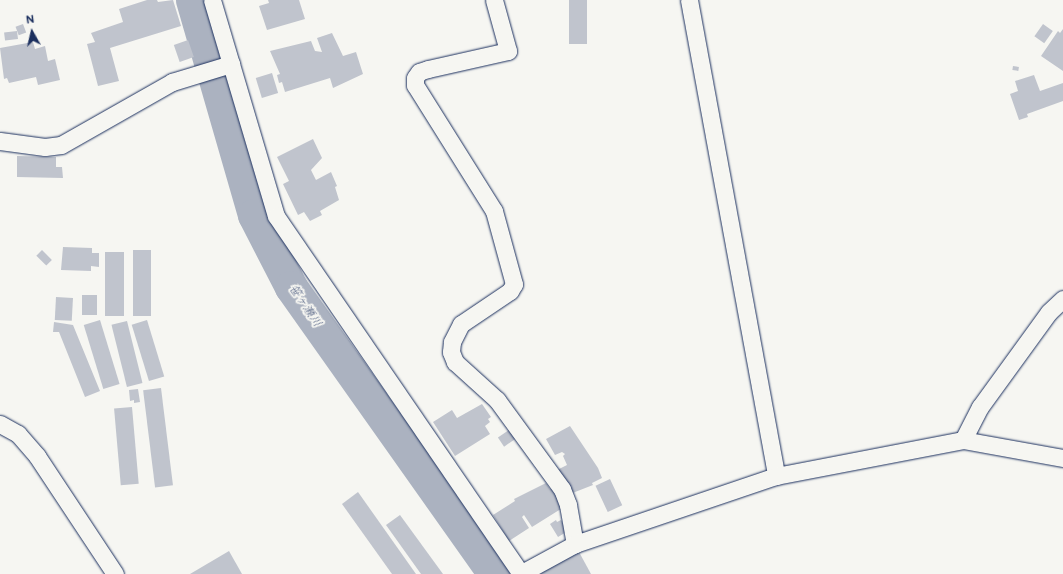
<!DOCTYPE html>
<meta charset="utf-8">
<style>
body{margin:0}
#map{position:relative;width:1063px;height:574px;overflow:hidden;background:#f6f6f2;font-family:"Balsamiq Sans","Klee One",sans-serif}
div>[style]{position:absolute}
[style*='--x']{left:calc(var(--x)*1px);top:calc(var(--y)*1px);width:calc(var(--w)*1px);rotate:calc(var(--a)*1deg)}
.river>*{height:33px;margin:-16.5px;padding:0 16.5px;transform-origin:16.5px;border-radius:16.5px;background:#abb2c0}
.building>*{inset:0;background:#c0c4cd;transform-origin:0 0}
.roads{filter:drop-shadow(0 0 1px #1b2f5e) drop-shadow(0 0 1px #1b2f5e)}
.street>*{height:17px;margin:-8.5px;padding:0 8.5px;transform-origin:8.5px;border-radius:8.5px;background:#f6f6f2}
span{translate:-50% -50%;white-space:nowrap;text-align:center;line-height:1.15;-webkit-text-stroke:4px #f6f6f2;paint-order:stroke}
.water-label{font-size:12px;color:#46567b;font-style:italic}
.north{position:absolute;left:12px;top:12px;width:40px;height:40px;-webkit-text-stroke:3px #f6f6f2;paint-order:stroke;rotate:352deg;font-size:11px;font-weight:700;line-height:16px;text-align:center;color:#1b2f5e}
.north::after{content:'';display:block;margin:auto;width:14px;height:18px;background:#1b2f5e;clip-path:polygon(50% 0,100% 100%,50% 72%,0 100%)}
</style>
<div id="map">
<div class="river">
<div style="--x:192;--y:0;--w:224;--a:73.9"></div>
<div style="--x:254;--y:215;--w:81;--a:62.8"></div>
<div style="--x:291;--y:287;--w:352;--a:54.7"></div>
</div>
<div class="building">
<div style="clip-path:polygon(147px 0,157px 0,158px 2px,173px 0,181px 26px,110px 48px,119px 81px,98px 86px,87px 44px,95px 42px,91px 33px,123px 22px,119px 9px)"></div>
<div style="clip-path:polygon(268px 0,299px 0,305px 19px,267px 30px,259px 6px,269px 3px)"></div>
<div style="left:569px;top:0;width:18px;height:44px"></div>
<div style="left:23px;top:24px;width:9px;height:8px;rotate:69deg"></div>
<div style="left:1043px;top:24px;width:12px;height:15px;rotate:35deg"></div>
<div style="clip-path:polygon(1063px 29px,1063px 71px,1041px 56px,1058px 31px,1060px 33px)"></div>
<div style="left:17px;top:31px;width:8px;height:13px;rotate:83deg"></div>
<div style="clip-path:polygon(332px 33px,343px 56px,356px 52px,363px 74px,333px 88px,330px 78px,285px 92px,282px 82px,279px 83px,277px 75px,280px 74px,270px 51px,311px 41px,315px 51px,322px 52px,317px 38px)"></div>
<div style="left:188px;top:40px;width:18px;height:15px;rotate:71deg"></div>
<div style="clip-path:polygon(33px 42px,35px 49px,45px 46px,48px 61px,55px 59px,60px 80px,38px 85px,36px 77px,9px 83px,7px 78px,4px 79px,0 48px)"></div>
<div style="left:1013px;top:66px;width:6px;height:4px;rotate:9deg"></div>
<div style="left:272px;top:73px;width:21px;height:17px;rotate:73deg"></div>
<div style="clip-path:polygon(1034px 75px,1040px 91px,1063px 83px,1063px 101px,1027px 114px,1028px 117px,1019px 120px,1010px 94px,1018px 91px,1015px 81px)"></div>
<div style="clip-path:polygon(313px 139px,322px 158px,311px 170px,316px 180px,331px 172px,337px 186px,335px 187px,339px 200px,320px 211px,322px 215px,310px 221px,304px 212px,298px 215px,283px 184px,289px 181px,277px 157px)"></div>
<div style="clip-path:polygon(17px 156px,56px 157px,56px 167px,62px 167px,63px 178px,17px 177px)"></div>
<div style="clip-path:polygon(63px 247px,92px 248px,92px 253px,99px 253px,99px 267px,91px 266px,91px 271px,61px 270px)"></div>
<div style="left:42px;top:250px;width:14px;height:8px;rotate:45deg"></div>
<div style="left:133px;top:250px;width:18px;height:66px"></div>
<div style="left:105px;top:252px;width:19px;height:64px"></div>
<div style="left:82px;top:295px;width:15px;height:20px"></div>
<div style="left:56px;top:297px;width:17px;height:23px;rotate:3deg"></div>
<div style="left:100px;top:320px;width:67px;height:17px;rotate:73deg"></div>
<div style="left:147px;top:320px;width:59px;height:16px;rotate:73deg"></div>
<div style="left:127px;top:321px;width:64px;height:16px;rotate:76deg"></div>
<div style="clip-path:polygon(54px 322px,73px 325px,100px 391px,85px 397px,59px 332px,53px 332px)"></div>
<div style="left:161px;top:388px;width:98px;height:18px;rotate:83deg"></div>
<div style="clip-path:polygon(138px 389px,140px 402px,134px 403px,134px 400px,130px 401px,129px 390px)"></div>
<div style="clip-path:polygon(482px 404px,491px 417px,488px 419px,490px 422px,485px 426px,490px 434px,455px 456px,433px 422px,452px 410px,457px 418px)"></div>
<div style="left:132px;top:407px;width:77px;height:18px;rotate:85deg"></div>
<div style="clip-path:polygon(570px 426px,598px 468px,602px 478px,592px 483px,593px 485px,570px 494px,557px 470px,567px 465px,563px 456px,565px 454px,562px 452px,555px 455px,546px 439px)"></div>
<div style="left:512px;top:428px;width:11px;height:17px;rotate:56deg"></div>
<div style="left:610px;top:479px;width:29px;height:16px;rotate:65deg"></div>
<div style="clip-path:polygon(546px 483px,550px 489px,553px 487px,564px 507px,532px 527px,524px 515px,522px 517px,529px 528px,509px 541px,493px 515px,515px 501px,514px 499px)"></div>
<div style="clip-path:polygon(358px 492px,416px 574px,392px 574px,342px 504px)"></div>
<div style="clip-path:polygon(400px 515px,443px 574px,421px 574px,386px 525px)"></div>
<div style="clip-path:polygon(556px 520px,557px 522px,561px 520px,568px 531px,558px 537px,550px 524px)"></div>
<div style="clip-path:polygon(229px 551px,242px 574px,190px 574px)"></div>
<div style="clip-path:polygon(579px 552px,591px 574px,538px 574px)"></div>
</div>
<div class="roads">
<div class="street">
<div style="--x:212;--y:0;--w:225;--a:73.5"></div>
<div style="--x:276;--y:216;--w:434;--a:55.6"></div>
<div style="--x:494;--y:0;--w:53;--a:74.6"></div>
<div style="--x:508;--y:51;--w:82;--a:167.3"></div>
<div style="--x:428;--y:69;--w:9;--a:162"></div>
<div style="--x:419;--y:72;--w:7;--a:124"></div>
<div style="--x:415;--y:78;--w:7;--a:90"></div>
<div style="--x:415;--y:85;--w:149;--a:57.9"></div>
<div style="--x:494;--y:211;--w:76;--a:74.7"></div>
<div style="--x:514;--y:284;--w:8;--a:120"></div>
<div style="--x:510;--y:291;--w:59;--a:146"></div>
<div style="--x:461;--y:324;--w:20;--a:117"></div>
<div style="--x:452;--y:342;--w:10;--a:96"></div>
<div style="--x:451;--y:352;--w:11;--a:68"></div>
<div style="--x:455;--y:362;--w:57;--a:42.1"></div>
<div style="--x:497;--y:400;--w:110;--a:53.9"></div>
<div style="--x:562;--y:489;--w:17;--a:69"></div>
<div style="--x:568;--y:505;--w:40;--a:80"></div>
<div style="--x:689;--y:0;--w:484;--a:79.6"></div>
<div style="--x:0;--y:141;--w:45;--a:7.6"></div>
<div style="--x:45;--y:147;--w:16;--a:-7"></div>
<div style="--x:61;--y:145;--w:128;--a:-29.6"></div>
<div style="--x:172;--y:82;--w:62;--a:-17"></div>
<div style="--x:0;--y:424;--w:21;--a:29"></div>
<div style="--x:18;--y:434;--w:29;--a:49"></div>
<div style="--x:37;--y:456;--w:141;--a:56.5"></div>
<div style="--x:963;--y:440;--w:102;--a:10.2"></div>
<div style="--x:520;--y:574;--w:63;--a:-28.6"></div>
<div style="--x:575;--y:544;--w:212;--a:-18.7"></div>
<div style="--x:776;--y:476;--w:190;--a:-10.9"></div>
<div style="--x:963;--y:440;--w:37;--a:-63"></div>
<div style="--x:980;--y:407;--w:117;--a:-54"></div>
<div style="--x:1049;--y:312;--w:19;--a:-43"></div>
</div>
</div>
<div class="water-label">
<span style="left:305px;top:306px;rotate:56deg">笹ヶ瀬川</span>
</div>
<div class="north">N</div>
</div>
